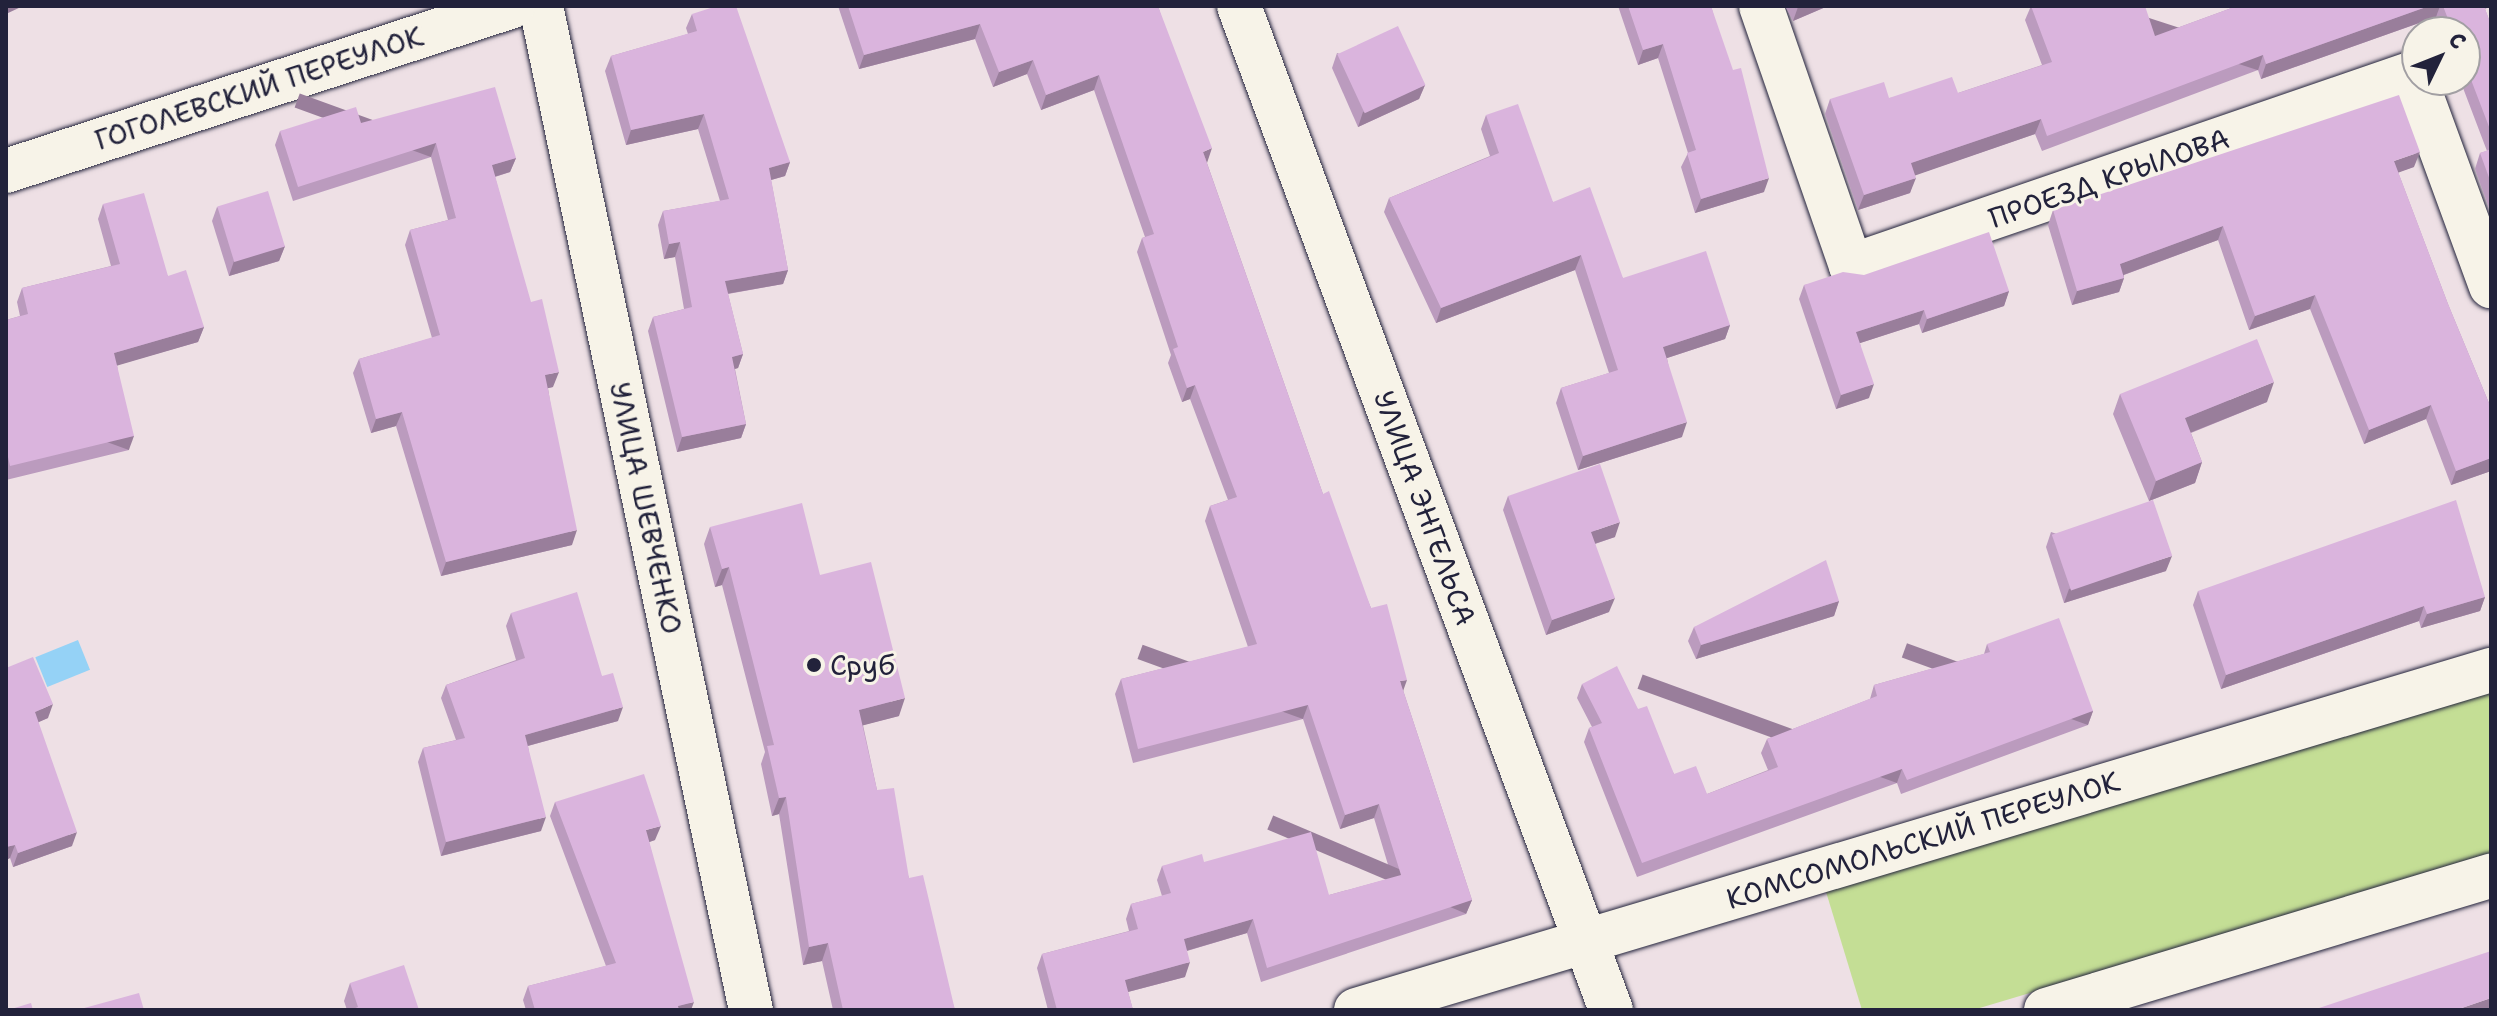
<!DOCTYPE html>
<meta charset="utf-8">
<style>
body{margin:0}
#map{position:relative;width:2497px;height:1016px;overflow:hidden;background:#eee0e5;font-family:"Shantell Sans",sans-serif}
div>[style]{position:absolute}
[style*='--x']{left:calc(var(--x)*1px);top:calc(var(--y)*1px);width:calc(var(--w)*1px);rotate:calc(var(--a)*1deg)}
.green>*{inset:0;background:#c4de95}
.water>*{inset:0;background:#95d2f6;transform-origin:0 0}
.roads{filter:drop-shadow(0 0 2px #22223b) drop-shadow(0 0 2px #22223b)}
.street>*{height:44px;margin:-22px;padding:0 22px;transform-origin:22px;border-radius:22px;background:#f7f3e8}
.secondary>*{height:44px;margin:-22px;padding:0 22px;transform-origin:22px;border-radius:22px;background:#f7f3e8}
.wall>*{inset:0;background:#bb9bbe}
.shaded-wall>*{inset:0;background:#997e9b;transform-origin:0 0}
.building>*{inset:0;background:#dab4dd;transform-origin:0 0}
.dots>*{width:22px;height:22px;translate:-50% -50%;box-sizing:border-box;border:4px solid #f7f3e8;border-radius:50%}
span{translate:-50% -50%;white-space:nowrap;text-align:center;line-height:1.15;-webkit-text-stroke:6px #f7f3e8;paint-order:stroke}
.street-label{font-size:28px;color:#22223b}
.poi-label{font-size:28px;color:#22223b}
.left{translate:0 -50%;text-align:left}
.frame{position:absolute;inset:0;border:8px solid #22223b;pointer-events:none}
.north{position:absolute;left:2401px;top:16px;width:80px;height:80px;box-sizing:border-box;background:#f7f3e8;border:2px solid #a29fa3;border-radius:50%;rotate:47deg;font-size:22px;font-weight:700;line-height:32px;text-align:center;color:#22223b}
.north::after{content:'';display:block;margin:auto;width:28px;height:36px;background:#22223b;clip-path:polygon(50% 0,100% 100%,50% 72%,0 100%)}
</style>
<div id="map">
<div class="green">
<div style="clip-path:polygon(2491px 683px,2491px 856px,1973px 1010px,1862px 1010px,1823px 882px)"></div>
</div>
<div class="water">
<div style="left:78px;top:640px;width:32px;height:46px;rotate:68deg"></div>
</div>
<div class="roads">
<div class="street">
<div style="--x:541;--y:6;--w:1026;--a:78.19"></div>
<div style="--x:1239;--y:6;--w:1071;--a:69.67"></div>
<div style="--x:1761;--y:6;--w:275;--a:70.9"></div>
<div style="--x:1851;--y:266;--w:594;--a:-18.95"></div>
<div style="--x:2413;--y:73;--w:227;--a:69.9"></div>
<div style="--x:1356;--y:1010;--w:1185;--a:-16.68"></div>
<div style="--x:2046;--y:1010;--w:465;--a:-16.8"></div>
</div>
<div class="secondary">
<div style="--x:6;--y:171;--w:533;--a:-18.03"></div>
</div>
</div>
<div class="wall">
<div style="clip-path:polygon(838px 6px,1158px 6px,1207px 163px,1323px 494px,1371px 608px,1403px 690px,1472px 900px,1466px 914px,1261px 982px,1247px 933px,1187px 951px,1185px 977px,1128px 992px,1133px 1010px,1048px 1010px,1037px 968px,1042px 954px,1129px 931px,1126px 919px,1131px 904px,1162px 896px,1157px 880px,1162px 866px,1204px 862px,1329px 895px,1392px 878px,1374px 818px,1340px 829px,1303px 719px,1133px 763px,1115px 694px,1121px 679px,1248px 647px,1205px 521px,1210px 506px,1228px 500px,1190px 399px,1182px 402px,1168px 363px,1171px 355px,1137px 252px,1142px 238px,1145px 237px,1094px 90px,1041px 110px,1027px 74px,993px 87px,975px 39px,859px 69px)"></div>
<div style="clip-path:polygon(1618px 6px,1711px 6px,1764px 192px,1695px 213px,1681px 167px,1688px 153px,1658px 58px,1638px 65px)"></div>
<div style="clip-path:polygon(1785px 6px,1828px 6px,1793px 21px)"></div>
<div style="clip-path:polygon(2031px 6px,2155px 36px,2237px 6px,2491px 6px,2485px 9px,2491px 25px,2491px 207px,2489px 208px,2475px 169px,2480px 153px,2487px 151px,2460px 80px,2465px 80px,2465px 32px,2442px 32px,2436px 17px,2261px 79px,2258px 70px,2042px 151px,2035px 134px,1915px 175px,1910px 193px,1858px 210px,1825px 114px,1830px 99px,1889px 98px,1958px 93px,2042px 65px,2025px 20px)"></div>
<div style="clip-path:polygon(692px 14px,790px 162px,785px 176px,771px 180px,788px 270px,783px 284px,728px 294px,743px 354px,738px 368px,735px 369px,746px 424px,741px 438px,677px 452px,648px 331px,653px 317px,684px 309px,675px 257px,664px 259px,658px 225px,663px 211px,720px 201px,698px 129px,626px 145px,605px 71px,611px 56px,688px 34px,686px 28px)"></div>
<div style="clip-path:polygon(1337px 53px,1425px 85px,1419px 99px,1358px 127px,1332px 68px)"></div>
<div style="clip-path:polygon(1486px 115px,1553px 202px,1623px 278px,1730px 325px,1725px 339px,1667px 358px,1682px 437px,1578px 470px,1556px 403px,1561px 388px,1609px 373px,1575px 270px,1436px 323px,1384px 212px,1389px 198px,1490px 156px,1481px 129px)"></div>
<div style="clip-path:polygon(361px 123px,516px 158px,510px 172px,495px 177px,553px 387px,548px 388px,572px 545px,441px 576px,396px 426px,371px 433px,353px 373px,359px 359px,432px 338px,405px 245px,410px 230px,448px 220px,431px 157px,293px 201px,275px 145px,280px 131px)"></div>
<div style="clip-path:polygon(2414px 167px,2398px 172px,2448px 304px,2491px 408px,2491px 471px,2451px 485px,2426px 419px,2364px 444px,2310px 309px,2249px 330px,2218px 240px,2124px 275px,2124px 278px,2119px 292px,2072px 305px,2048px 225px,2053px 210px)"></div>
<div style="clip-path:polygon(103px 204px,168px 276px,204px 327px,198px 342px,117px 365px,129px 450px,6px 480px,6px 320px,20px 316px,17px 302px,22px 288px,111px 266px,98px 219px)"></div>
<div style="clip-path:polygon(217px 207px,285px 246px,279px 261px,229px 276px,212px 221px)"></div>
<div style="clip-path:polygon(1864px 275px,2009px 291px,2004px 306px,1922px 333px,1919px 324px,1860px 343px,1869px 398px,1836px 409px,1799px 299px,1804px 285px)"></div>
<div style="clip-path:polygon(2120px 394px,2267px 402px,2191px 433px,2202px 462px,2195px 483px,2149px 501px,2113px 414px)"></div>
<div style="clip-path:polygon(1508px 496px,1615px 537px,1595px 544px,1609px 612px,1546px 635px,1503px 510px)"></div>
<div style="clip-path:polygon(710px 527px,820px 575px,899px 716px,863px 725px,877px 790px,909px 878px,955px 1010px,833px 1010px,822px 961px,803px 965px,779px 814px,772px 816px,761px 764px,765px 752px,722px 585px,715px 587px,704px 544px)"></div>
<div style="clip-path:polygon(2051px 532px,2166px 571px,2064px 603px,2046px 547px)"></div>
<div style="clip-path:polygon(2198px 591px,2485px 597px,2480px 611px,2421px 628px,2419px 621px,2221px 689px,2193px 605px)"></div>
<div style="clip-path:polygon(1839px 601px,1834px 616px,1696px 659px,1688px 641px,1694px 627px)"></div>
<div style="clip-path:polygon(511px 613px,602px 676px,618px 721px,528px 746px,541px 831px,441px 856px,418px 762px,423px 748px,456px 740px,441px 698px,446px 685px,516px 660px,506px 626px)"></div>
<div style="clip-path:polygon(1987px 644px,2093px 711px,2088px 725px,1901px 794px,1897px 783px,1637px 877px,1584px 742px,1589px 728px,1592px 727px,1577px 698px,1582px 684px,1638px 709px,1674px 774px,1707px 794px,1768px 770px,1761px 753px,1767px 739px,1870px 699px,1874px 685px,1984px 654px)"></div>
<div style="clip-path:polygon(6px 668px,48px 718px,38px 722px,72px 846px,13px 867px,10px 858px,6px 860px)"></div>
<div style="clip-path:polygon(555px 802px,655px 840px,649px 842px,691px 1010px,526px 1010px,523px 1000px,528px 986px,606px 966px,550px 816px)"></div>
<div style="clip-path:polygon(350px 983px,419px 1010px,347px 1010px,344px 1001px)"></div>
</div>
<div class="shaded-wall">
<div style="clip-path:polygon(6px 6px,23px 6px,6px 14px)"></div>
<div style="clip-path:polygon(1800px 6px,1828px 6px,1793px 21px,1798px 7px)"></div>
<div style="clip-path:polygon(2429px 6px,2440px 6px,2436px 17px,2261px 79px,2266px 64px)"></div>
<div style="clip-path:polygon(980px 24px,975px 39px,859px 69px,864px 55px)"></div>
<div style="clip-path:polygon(1663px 44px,1658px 58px,1638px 65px,1643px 50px)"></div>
<div style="left:2263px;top:55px;width:16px;height:231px;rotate:108deg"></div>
<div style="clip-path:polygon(1033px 60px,1027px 74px,993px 87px,999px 72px)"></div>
<div style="clip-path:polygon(1099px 75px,1094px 90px,1041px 110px,1046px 95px)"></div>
<div style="clip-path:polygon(1425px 85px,1419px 99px,1358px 127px,1363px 112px)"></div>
<div style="clip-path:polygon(704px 114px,698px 129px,626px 145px,631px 130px)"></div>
<div style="clip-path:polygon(2041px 119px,2035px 134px,1905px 179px,1911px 163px)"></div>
<div style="left:436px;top:143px;width:15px;height:145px;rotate:110deg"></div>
<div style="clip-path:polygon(1212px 148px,1207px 163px,1203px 152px)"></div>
<div style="clip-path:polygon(2420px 152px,2414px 167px,2389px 176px,2394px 161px)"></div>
<div style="clip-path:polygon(516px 158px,510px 172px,487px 179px,492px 165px)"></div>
<div style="clip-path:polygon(790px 162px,785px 176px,764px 182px,769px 168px)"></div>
<div style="clip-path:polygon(1769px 178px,1764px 192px,1695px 213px,1701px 199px)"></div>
<div style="clip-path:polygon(1916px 178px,1910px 193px,1858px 210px,1864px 195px)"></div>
<div style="clip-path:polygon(2223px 226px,2218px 240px,2115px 278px,2120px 264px)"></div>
<div style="clip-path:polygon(680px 242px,675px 257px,664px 259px,669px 244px)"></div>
<div style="clip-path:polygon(285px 246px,279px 261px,229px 276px,234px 261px)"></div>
<div style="clip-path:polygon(1581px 255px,1575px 270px,1436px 323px,1441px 308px)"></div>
<div style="clip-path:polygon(788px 270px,783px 284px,720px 295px,725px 281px)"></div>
<div style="clip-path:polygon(2124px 278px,2119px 292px,2072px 305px,2077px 291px)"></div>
<div style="clip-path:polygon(2009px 291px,2004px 306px,1922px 333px,1927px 319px)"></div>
<div style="clip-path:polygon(2315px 295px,2310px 309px,2249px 330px,2255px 316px)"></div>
<div style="clip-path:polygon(1924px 310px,1919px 324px,1851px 346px,1856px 332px)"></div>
<div style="clip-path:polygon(1730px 325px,1725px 339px,1658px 361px,1663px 347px)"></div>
<div style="clip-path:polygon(204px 327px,198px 342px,109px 368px,114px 353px)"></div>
<div style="clip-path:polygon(743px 354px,738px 368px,727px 371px,732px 357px)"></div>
<div style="clip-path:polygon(559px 372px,553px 387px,540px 390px,545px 375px)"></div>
<div style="clip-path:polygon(2274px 382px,2267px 402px,2177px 438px,2185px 418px)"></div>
<div style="clip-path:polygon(1874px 384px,1869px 398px,1836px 409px,1841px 395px)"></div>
<div style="clip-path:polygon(1195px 385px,1190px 399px,1182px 402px,1187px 388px)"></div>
<div style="clip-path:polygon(2431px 405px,2426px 419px,2364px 444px,2369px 430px)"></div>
<div style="clip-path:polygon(402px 412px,396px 426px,371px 433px,376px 419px)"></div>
<div style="clip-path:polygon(1687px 422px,1682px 437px,1578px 470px,1583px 456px)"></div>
<div style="clip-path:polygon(746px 424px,741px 438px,677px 452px,682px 437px)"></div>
<div style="left:134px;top:436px;width:15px;height:128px;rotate:110deg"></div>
<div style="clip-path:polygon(2491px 458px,2491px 471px,2451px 485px,2456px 471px)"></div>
<div style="clip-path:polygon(2202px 462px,2195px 483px,2149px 501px,2156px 481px)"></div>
<div style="clip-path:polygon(1620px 522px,1615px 537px,1585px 547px,1591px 532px)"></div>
<div style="clip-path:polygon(577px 530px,572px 545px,441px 576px,446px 562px)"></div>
<div style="clip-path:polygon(2172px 556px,2166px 571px,2064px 603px,2069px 589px)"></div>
<div style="clip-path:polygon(729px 567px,722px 585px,715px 587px,722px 569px)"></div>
<div style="clip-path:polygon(2485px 597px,2480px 611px,2421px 628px,2427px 614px)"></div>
<div style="clip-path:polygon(1615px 598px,1609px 612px,1546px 635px,1552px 620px)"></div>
<div style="clip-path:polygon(1839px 601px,1834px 616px,1696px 659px,1701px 645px)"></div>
<div style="clip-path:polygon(2424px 606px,2419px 621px,2221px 689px,2226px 675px)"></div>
<div style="clip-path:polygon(1407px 680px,1402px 694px,1400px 681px)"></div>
<div style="clip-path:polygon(905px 698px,899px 716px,853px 728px,859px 710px)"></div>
<div style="clip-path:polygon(53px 704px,48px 718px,30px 726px,35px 712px)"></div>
<div style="left:1308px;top:705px;width:15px;height:176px;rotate:110deg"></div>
<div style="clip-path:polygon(623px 707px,618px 721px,520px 748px,525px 735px)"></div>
<div style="left:2093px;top:711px;width:15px;height:198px;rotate:110deg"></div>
<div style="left:1902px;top:769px;width:15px;height:276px;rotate:110deg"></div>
<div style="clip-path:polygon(786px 797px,779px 814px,772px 816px,779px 798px)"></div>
<div style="clip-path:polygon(1379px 804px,1374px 818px,1340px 829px,1345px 815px)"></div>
<div style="clip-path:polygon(546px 817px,541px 831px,441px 856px,446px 842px)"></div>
<div style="clip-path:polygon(661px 826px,655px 840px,641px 845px,646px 830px)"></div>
<div style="clip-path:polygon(77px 832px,72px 846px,13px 867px,18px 853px)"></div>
<div style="clip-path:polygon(15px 845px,10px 858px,6px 860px,6px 847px)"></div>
<div style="left:1472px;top:900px;width:15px;height:216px;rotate:113deg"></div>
<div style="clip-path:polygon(1253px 919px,1247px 933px,1179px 953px,1184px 939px)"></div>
<div style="clip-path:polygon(828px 943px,822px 961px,803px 965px,809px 947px)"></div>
<div style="clip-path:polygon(1190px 962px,1185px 977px,1120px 994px,1125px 980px)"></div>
<div style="clip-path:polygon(2491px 998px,2491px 1010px,2456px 1010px)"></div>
<div style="clip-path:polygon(694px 1002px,691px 1010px,677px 1010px,678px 1006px)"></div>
</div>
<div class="building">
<div style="clip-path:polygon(717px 6px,736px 6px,790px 162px,769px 168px,788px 270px,725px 281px,743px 354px,732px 357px,746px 424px,682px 437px,653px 317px,692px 307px,680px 242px,669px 244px,663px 211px,729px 199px,704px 114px,631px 130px,611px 56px,697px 31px,692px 14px)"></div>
<div style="clip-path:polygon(848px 6px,1158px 6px,1212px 148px,1203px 152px,1323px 494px,1329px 491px,1371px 608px,1387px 604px,1407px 680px,1400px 681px,1472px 900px,1267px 968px,1253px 919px,1184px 939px,1190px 962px,1125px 980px,1133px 1010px,1057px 1010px,1042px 954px,1138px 929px,1131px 904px,1171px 893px,1162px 866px,1202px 854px,1204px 862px,1311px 832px,1329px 895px,1401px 875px,1379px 804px,1345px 815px,1308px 705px,1138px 749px,1121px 679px,1257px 644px,1210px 506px,1237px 497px,1195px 385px,1187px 388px,1173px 349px,1178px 347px,1142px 238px,1154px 234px,1099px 75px,1046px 95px,1033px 60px,999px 72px,980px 24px,864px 55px)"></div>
<div style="clip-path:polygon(1628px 6px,1711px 6px,1733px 70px,1741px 68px,1769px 178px,1701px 199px,1687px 153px,1696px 150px,1663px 44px,1643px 50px)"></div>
<div style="clip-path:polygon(2031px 6px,2145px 6px,2155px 36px,2237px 6px,2429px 6px,2266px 64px,2263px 55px,2047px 136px,2041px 119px,1911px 163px,1916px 178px,1864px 195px,1830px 99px,1884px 82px,1889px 98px,1952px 77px,1958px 93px,2052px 62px)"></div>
<div style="clip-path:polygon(2443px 6px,2484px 6px,2491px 25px,2491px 132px,2465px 64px,2465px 32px,2453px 32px)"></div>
<div style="left:1398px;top:26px;width:65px;height:67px;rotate:65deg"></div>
<div style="clip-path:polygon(495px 87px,516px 158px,492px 165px,531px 302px,542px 299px,559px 372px,545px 375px,577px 530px,446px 562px,402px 412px,376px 419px,359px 359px,440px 335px,410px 230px,456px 218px,436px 143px,298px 187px,280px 131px,356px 107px,361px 123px)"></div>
<div style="clip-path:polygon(2399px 95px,2420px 152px,2394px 161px,2448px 304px,2491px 408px,2491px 458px,2456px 471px,2431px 405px,2369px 430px,2315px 295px,2255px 316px,2223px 226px,2120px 264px,2124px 278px,2077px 291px,2053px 210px)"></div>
<div style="clip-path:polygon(1518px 104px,1553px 202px,1590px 187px,1623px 278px,1706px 251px,1730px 325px,1663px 347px,1687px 422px,1583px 456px,1561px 388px,1618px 370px,1581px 255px,1441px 308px,1389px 198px,1499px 153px,1486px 115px)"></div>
<div style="clip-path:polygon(2491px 149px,2491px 183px,2480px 153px)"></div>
<div style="left:268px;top:191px;width:58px;height:53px;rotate:73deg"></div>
<div style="clip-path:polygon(144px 193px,168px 276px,186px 270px,204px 327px,114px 353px,134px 436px,10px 466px,6px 448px,6px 320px,28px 314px,22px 288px,120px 264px,103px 204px)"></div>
<div style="clip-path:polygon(1989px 232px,2009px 291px,1927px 319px,1924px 310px,1856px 332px,1874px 384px,1841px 395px,1804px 285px,1843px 272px,1864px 275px)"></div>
<div style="clip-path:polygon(2257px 339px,2274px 382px,2185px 418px,2202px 462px,2156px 481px,2120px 394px)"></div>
<div style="clip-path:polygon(1600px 464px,1620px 522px,1591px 532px,1615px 598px,1552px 620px,1508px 496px)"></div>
<div style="left:2153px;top:500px;width:59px;height:107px;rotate:71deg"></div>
<div style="clip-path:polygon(2456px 500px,2485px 597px,2427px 614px,2424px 606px,2226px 675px,2198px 591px)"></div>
<div style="clip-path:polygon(802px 503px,820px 575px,871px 562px,905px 698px,859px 710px,877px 790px,894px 788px,909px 878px,923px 875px,955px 1010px,843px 1010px,828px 943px,809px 947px,786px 797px,779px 798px,767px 746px,774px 745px,729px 567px,722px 569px,710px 527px)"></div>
<div style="clip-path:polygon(1826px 560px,1839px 601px,1701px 645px,1694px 627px)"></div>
<div style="clip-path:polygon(577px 592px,602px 676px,613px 673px,623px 707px,525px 735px,546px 817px,446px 842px,423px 748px,465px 738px,446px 685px,525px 658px,511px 613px)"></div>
<div style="clip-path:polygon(2059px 618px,2093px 711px,1907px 780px,1902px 769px,1642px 863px,1589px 728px,1602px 723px,1582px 684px,1617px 666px,1638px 709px,1647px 706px,1674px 774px,1696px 766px,1707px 794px,1778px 767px,1767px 739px,1877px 696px,1874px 685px,1990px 652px,1987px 644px)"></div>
<div style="clip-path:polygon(33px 657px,53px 704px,35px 712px,77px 832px,18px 853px,15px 845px,6px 847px,6px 668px)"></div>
<div style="clip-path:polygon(644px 774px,661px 826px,646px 830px,694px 1002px,678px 1006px,679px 1010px,535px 1010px,528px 986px,616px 963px,555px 802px)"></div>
<div style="clip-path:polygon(2491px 951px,2491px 998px,2456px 1010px,2313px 1010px)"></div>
<div style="clip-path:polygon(404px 965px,419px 1010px,350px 1010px,358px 1007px,350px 983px)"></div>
<div style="clip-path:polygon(139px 993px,144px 1010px,77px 1010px)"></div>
<div style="clip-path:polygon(31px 1003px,33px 1010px,8px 1010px)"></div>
</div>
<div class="dots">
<div style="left:814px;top:665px;background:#22223b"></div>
</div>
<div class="street-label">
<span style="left:259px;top:88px;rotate:-18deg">ГОГОЛЕВСКИЙ ПЕРЕУЛОК</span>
<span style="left:2109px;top:178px;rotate:-19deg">ПРОЕЗД КРЫЛОВА</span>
<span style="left:646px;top:508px;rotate:78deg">УЛИЦА ШЕВЧЕНКО</span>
<span style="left:1425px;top:508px;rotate:70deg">УЛИЦА ЭНГЕЛЬСА</span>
<span style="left:1923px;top:840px;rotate:-17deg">КОМСОМОЛЬСКИЙ ПЕРЕУЛОК</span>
</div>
<div class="poi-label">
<span class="left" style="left:830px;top:665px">Сруб</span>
</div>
<div class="frame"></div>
<div class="north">С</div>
</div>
